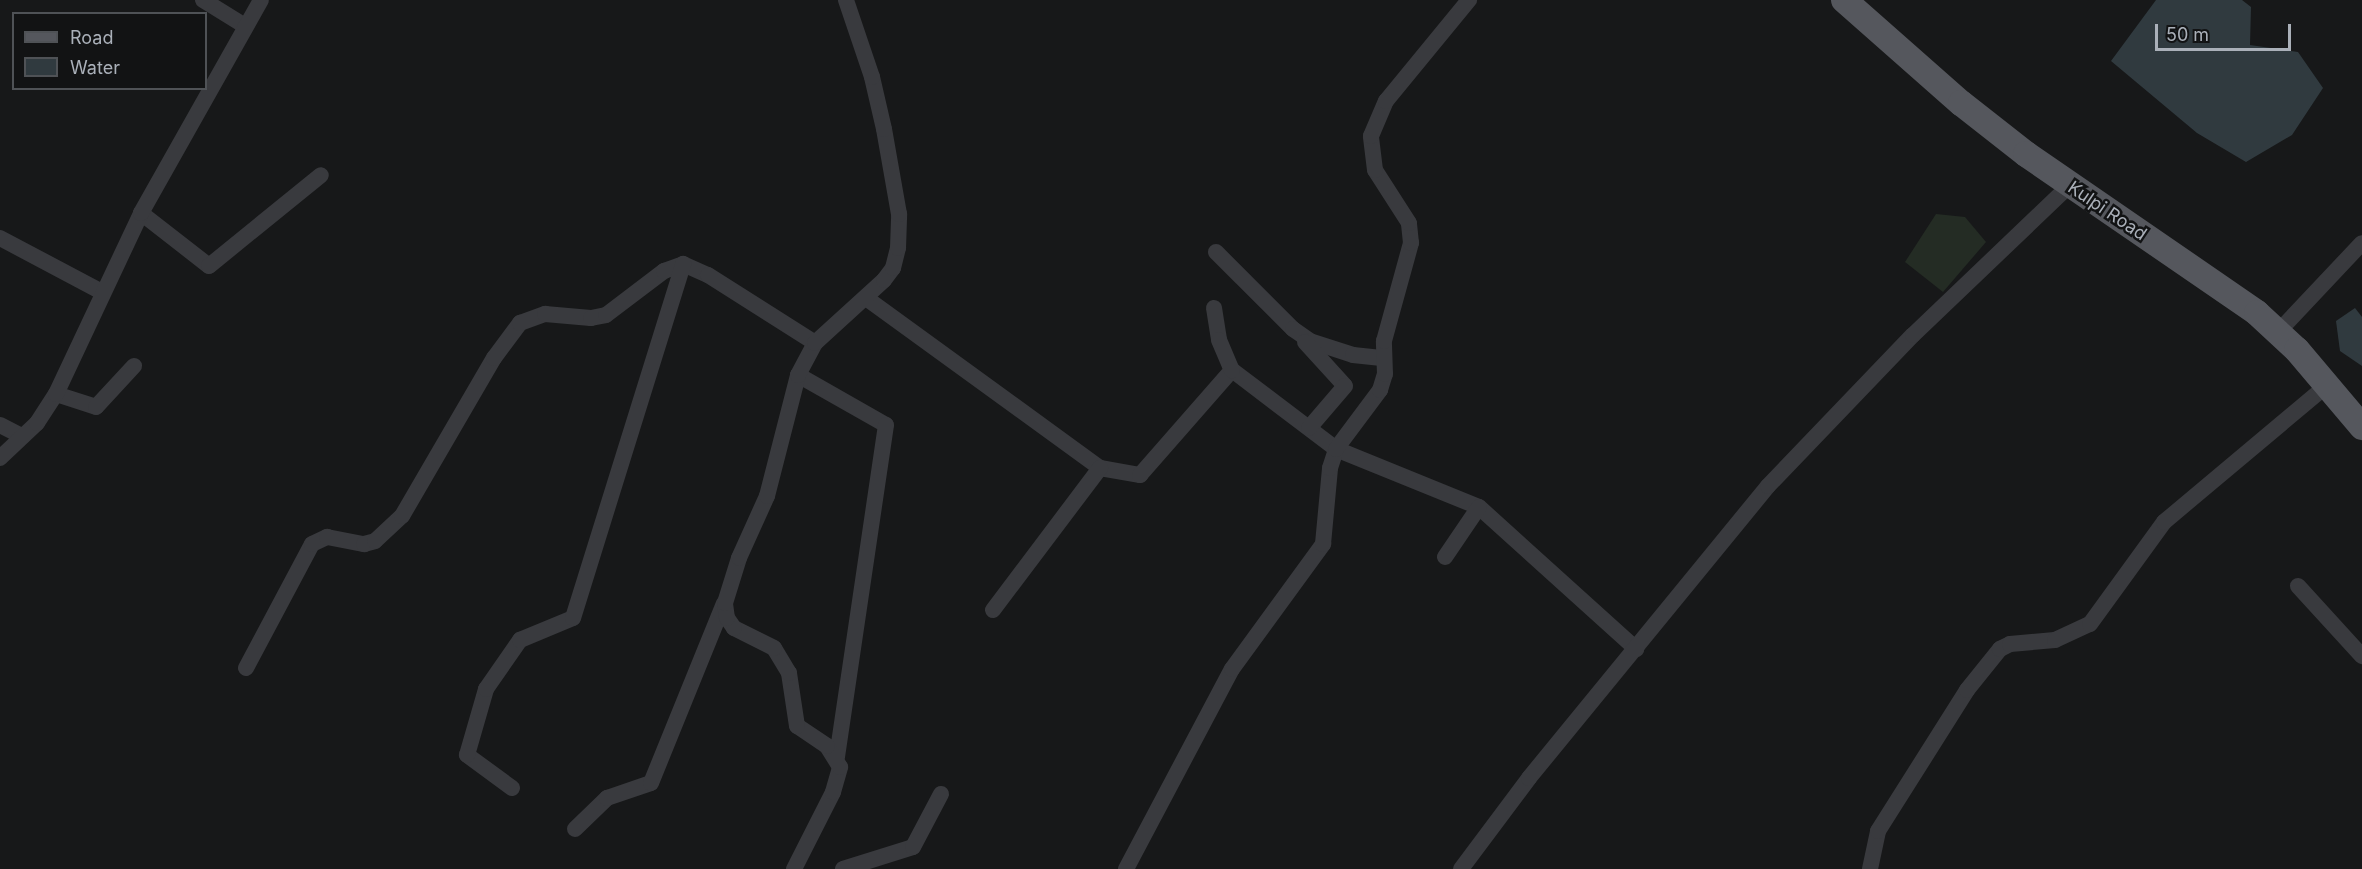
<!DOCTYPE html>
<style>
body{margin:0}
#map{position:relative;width:2362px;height:869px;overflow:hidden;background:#171819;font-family:Inter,sans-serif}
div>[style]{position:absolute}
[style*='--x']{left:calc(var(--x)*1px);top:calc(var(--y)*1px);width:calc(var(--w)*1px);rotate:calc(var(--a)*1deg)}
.green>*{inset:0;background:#242c24}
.water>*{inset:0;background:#303a3f}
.minor>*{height:16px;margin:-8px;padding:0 8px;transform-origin:8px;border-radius:8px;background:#393a3e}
.primary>*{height:26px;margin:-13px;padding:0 13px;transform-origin:13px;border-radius:13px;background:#55575d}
span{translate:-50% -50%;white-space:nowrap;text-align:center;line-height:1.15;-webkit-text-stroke:5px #121314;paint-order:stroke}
.street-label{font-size:18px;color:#aab0b9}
.legend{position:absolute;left:12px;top:12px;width:195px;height:78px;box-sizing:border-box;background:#121314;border:2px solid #4f5256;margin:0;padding:8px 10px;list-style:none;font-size:18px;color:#aab0b9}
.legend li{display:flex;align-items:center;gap:12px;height:30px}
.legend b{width:30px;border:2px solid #4f5256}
.scale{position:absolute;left:2155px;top:24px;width:136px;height:27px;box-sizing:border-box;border:3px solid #aab0b9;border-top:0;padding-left:8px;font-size:18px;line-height:21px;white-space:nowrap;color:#aab0b9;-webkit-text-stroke:4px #121314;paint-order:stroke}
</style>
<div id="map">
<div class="green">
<div style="clip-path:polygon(1936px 214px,1965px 217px,1986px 242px,1943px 292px,1905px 262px)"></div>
</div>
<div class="water">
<div style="clip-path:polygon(2156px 0,2242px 0,2251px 7px,2250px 45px,2298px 52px,2323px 88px,2292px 135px,2246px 162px,2197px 133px,2111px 61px)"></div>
<div style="clip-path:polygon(2355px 308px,2362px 317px,2362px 366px,2340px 351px,2336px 321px)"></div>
</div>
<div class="minor">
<div style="--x:203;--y:0;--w:49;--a:31.8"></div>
<div style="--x:141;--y:213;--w:86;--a:37.9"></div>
<div style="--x:209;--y:266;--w:144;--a:-39.1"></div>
<div style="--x:0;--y:238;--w:115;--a:27.9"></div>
<div style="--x:1216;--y:252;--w:109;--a:45"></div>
<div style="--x:1293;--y:329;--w:21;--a:35"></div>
<div style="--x:1310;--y:341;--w:45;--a:18"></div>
<div style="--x:1353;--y:355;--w:31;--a:6"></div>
<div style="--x:866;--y:298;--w:289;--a:36"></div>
<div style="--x:1100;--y:468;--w:41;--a:9.9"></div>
<div style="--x:1140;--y:475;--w:140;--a:-48.8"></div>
<div style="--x:1232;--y:370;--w:131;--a:37.2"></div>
<div style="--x:1336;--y:449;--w:154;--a:22.1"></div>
<div style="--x:1479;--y:507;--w:212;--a:42.1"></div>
<div style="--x:1214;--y:308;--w:32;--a:81"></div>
<div style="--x:1219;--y:340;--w:33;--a:67"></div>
<div style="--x:2278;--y:332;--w:122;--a:-46.7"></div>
<div style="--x:1305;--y:342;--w:59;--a:47.7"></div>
<div style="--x:1345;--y:386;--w:55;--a:130.6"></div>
<div style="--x:798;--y:375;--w:101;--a:29.6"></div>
<div style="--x:886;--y:425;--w:336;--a:98.4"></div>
<div style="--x:56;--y:394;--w:42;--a:18"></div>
<div style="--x:96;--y:407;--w:56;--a:-47.2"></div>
<div style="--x:0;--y:425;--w:25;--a:27"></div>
<div style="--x:0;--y:458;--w:51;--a:-43.4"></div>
<div style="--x:37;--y:423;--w:35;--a:-57"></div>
<div style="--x:56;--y:394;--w:200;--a:-64.8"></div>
<div style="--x:141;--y:213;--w:244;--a:-60.6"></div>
<div style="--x:1445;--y:557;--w:60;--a:-55.8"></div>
<div style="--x:2298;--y:586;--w:95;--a:47.6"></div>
<div style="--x:993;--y:610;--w:178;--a:-53"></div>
<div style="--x:246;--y:668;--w:140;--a:-62"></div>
<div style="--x:312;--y:544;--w:17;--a:-25"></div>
<div style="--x:327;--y:537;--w:38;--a:11"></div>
<div style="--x:364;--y:544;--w:11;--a:-15"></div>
<div style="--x:375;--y:541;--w:37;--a:-43"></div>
<div style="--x:402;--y:516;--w:183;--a:-59.8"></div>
<div style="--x:494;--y:358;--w:44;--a:-53.4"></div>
<div style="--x:520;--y:323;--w:27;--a:-20"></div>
<div style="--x:545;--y:314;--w:46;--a:5"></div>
<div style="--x:591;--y:318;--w:15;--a:-11"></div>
<div style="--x:606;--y:315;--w:73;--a:-37.2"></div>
<div style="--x:664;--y:271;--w:20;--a:-20"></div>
<div style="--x:683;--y:264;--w:27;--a:24"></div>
<div style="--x:708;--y:275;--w:127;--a:32.4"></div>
<div style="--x:512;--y:788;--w:56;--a:-143.7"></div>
<div style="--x:467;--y:755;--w:69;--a:-73.9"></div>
<div style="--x:486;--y:689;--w:60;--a:-55.2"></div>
<div style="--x:520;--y:640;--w:57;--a:-22.5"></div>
<div style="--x:573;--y:618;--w:371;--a:-72.7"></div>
<div style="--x:575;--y:829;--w:45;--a:-44.1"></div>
<div style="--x:607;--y:798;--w:46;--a:-18.8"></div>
<div style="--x:651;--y:783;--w:194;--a:-67.9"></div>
<div style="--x:794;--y:869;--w:86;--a:-63.1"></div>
<div style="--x:833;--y:792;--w:26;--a:-74"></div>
<div style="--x:840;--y:767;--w:25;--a:-122"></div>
<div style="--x:827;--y:746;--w:36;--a:-146"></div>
<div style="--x:797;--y:726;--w:54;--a:-98.6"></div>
<div style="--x:789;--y:673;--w:29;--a:-121"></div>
<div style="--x:774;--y:648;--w:45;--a:-153.4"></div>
<div style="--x:734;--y:628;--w:12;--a:-125"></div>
<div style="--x:727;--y:618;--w:15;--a:-98"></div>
<div style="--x:725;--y:603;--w:47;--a:-72.7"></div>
<div style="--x:739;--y:558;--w:68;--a:-65.7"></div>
<div style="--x:767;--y:496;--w:125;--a:-75.6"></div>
<div style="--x:798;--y:375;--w:36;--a:-62"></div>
<div style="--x:815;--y:343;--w:93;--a:-42.4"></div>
<div style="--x:884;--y:280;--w:15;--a:-53"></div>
<div style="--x:893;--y:268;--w:21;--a:-76"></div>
<div style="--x:898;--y:248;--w:34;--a:-88"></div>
<div style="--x:899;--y:214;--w:86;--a:-100"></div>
<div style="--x:884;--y:129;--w:53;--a:-103"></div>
<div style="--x:872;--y:77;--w:81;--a:-108.7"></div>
<div style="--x:843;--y:869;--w:73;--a:-17.4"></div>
<div style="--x:913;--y:847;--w:60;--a:-62.2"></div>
<div style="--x:1126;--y:869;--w:226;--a:-62.1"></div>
<div style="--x:1232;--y:669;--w:155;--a:-53.9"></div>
<div style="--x:1323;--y:544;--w:76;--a:-84.7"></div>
<div style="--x:1330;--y:468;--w:20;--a:-72"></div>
<div style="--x:1336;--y:449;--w:74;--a:-53.3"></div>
<div style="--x:1380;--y:390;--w:17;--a:-73"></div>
<div style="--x:1385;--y:374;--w:33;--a:-92"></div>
<div style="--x:1384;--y:341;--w:102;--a:-74.6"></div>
<div style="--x:1411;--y:243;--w:20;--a:-96"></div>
<div style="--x:1409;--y:223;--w:63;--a:-122.7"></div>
<div style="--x:1375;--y:170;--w:34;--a:-97"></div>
<div style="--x:1371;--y:136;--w:38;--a:-67"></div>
<div style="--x:1386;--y:101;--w:131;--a:-50.6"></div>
<div style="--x:1461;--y:869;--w:114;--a:-53.2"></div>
<div style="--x:1529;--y:778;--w:377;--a:-50.7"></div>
<div style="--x:1768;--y:486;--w:209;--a:-46.2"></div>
<div style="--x:1913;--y:335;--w:216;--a:-43.7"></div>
<div style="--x:1870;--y:869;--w:39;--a:-78"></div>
<div style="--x:1878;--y:831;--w:167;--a:-57.7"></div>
<div style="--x:1967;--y:690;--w:53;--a:-51.2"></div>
<div style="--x:2000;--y:649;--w:11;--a:-27"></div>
<div style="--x:2010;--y:644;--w:45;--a:-5.1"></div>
<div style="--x:2055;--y:640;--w:38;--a:-25"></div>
<div style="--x:2090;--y:624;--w:126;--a:-54"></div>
<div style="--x:2164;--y:522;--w:213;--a:-40"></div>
</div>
<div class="primary">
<div style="--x:1844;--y:0;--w:156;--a:41.4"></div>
<div style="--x:1961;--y:103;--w:83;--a:38.1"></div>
<div style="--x:2026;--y:154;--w:280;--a:34.5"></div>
<div style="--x:2257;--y:313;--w:54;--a:42.8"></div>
<div style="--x:2297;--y:350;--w:101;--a:49.8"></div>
</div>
<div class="street-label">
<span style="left:2107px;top:211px;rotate:34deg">Kulpi Road</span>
</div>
<ul class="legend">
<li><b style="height:8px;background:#55575d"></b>Road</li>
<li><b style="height:16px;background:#303a3f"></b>Water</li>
</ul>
<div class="scale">50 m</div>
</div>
